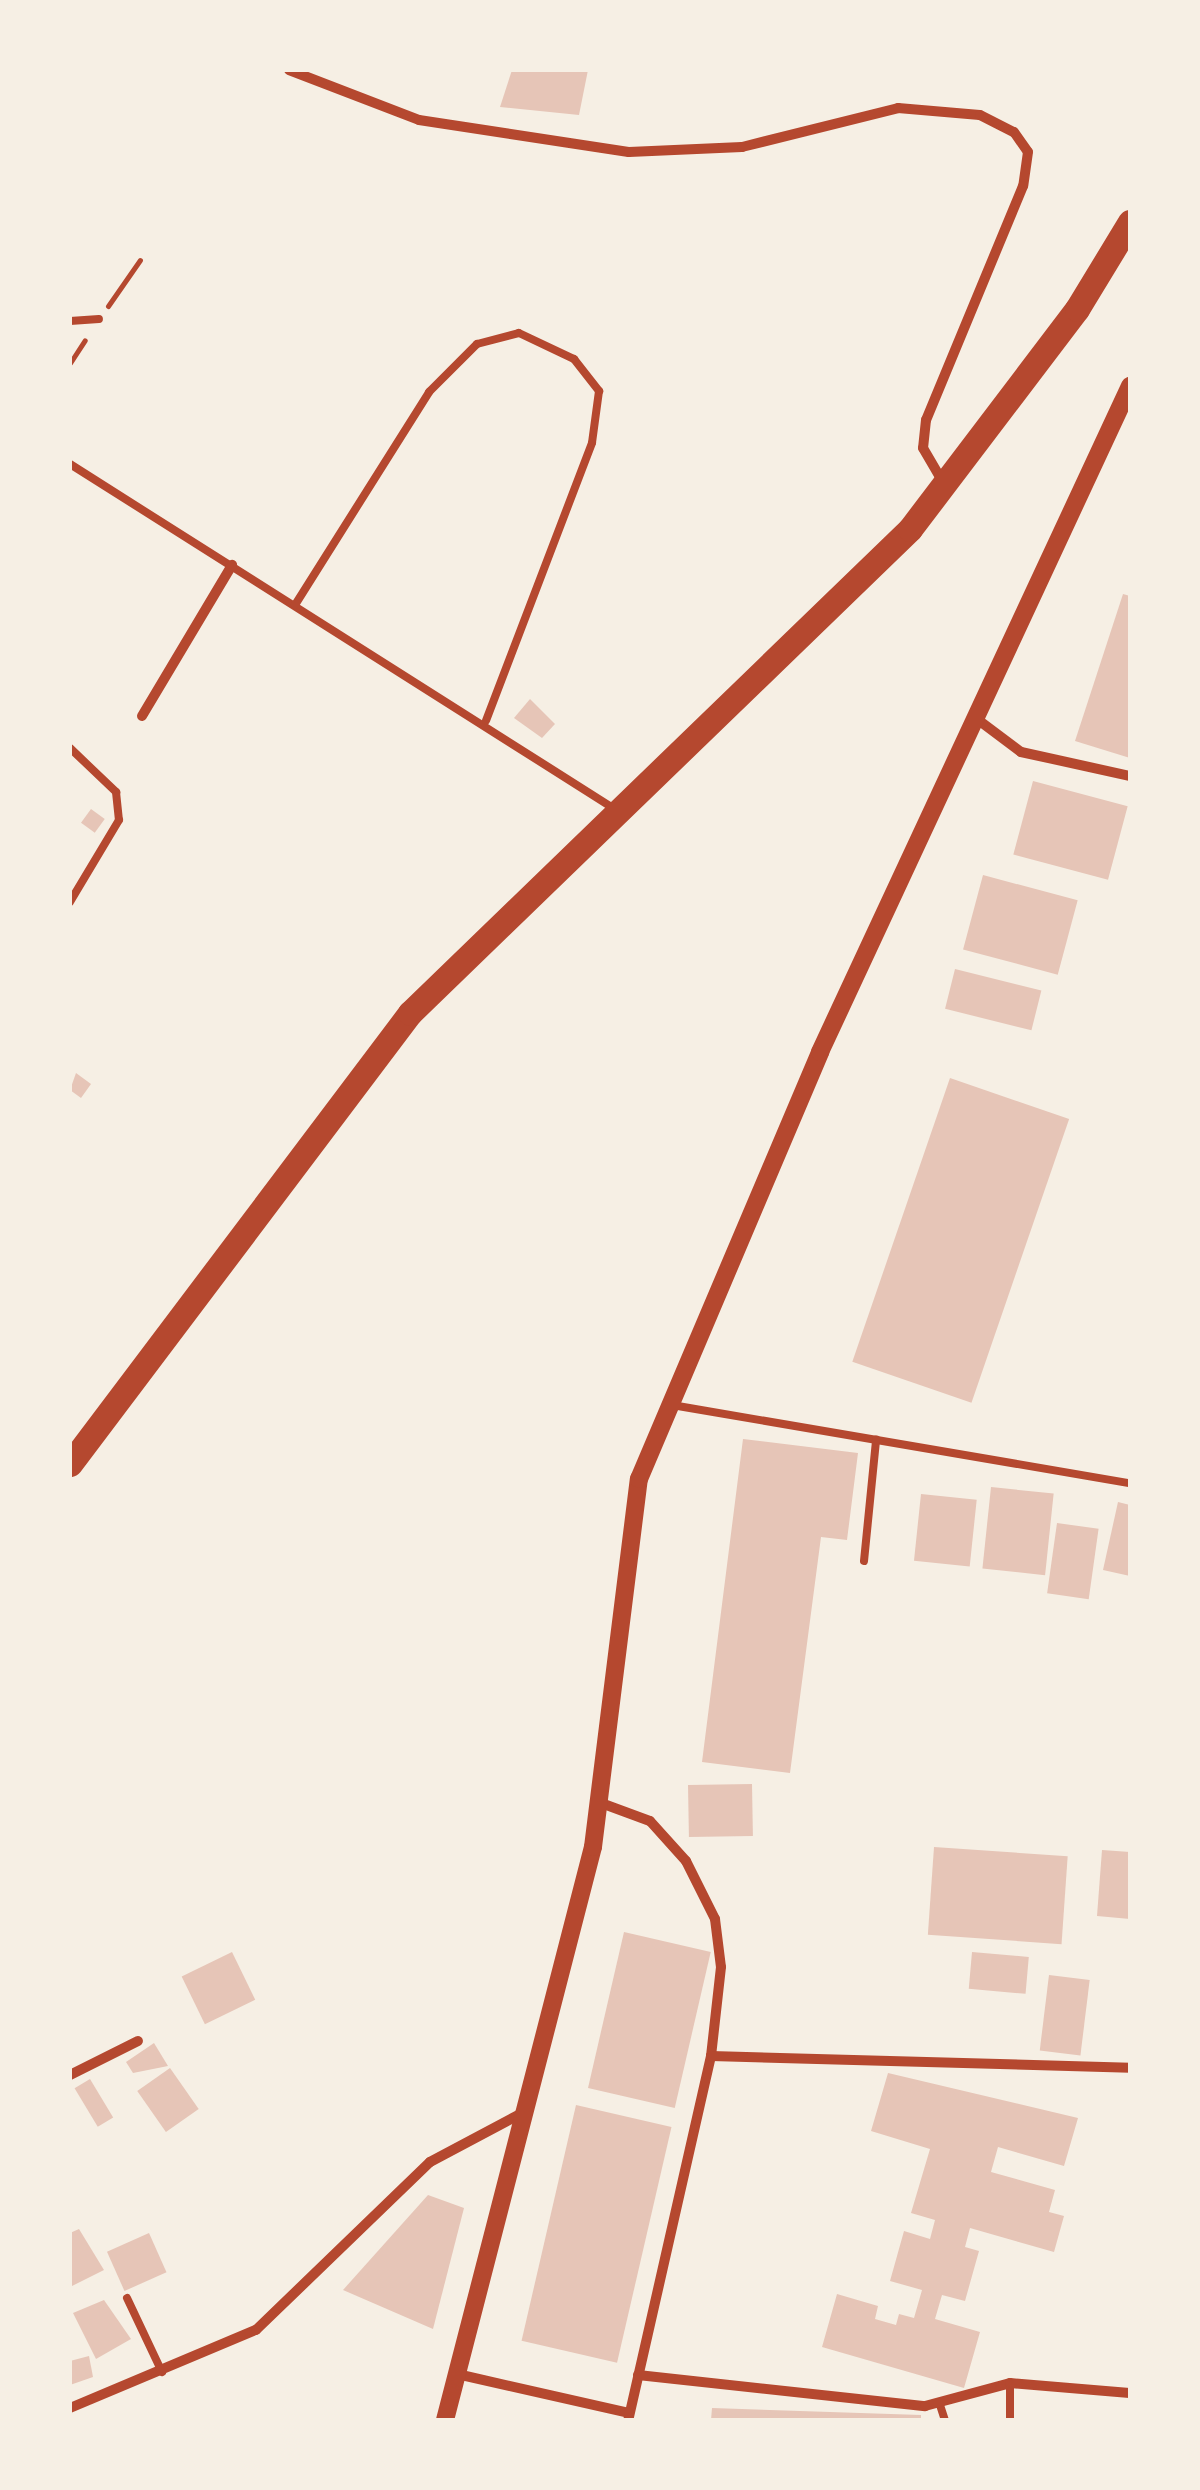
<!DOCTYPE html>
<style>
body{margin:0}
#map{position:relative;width:1200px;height:2490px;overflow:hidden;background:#f6efe4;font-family:"PT Sans",sans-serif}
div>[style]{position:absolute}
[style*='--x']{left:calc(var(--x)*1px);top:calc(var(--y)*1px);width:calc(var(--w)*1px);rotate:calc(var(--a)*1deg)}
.building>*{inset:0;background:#e6c5b7;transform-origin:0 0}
.path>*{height:5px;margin:-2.5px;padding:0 2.5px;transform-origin:2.5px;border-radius:2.5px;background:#b5482f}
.service>*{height:8px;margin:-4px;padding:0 4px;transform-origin:4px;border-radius:4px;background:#b5482f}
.minor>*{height:10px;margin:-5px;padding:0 5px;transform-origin:5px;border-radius:5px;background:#b5482f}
.tertiary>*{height:18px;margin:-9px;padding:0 9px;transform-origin:9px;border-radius:9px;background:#b5482f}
.primary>*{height:25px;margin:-12.5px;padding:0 12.5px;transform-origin:12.5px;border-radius:12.5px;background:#b5482f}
span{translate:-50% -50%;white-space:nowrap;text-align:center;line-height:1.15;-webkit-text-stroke:8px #f6efe4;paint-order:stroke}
.frame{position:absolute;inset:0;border:72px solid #f6efe4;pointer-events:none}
</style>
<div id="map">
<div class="building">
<div style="clip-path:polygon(512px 70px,588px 70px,579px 115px,500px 107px)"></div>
<div style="clip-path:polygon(1123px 594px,1130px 596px,1130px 758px,1075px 741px)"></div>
<div style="clip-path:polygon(530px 699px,555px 724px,542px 738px,514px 718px)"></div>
<div style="left:1033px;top:781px;width:98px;height:76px;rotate:15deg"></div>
<div style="left:91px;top:809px;width:17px;height:17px;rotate:36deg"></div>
<div style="left:983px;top:875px;width:98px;height:77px;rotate:15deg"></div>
<div style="left:955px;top:969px;width:89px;height:41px;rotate:14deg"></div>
<div style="clip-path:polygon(76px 1073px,91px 1084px,81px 1098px,70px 1090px)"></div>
<div style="left:950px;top:1078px;width:126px;height:300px;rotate:19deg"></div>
<div style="clip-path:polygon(743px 1439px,858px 1453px,847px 1540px,821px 1537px,790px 1773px,702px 1762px)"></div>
<div style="left:991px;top:1487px;width:63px;height:82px;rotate:6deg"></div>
<div style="left:921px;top:1494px;width:56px;height:67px;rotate:6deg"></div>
<div style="clip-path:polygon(1118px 1502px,1130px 1505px,1130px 1576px,1103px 1570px)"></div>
<div style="left:1057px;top:1523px;width:42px;height:71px;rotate:8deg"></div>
<div style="left:752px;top:1784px;width:52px;height:64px;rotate:89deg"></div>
<div style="left:934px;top:1847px;width:134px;height:88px;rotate:4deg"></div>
<div style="clip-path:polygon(1102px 1850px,1130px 1852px,1130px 1919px,1097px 1916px)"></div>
<div style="left:624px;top:1932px;width:89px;height:160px;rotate:13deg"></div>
<div style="left:232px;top:1952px;width:53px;height:56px;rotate:64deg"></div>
<div style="left:972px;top:1952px;width:57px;height:37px;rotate:5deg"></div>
<div style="left:1049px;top:1975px;width:41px;height:76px;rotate:7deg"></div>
<div style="clip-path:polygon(154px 2043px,168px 2066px,133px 2073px,126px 2062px)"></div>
<div style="left:170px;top:2068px;width:50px;height:40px;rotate:55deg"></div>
<div style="clip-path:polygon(888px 2073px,1078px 2118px,1064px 2166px,998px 2147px,991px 2172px,1055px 2190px,1049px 2212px,1064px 2216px,1054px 2252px,970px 2228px,965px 2247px,979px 2251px,965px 2301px,942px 2295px,935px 2319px,980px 2332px,964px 2388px,822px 2347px,837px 2294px,878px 2306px,875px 2319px,896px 2325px,899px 2314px,914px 2318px,922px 2290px,890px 2281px,904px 2231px,930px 2239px,935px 2220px,911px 2213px,930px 2149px,871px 2131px)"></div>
<div style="left:90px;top:2079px;width:45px;height:18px;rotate:59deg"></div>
<div style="left:576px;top:2105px;width:98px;height:242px;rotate:13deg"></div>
<div style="clip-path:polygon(428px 2195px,464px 2208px,433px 2329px,343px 2290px)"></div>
<div style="clip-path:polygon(79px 2229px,104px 2270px,70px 2287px,70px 2233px)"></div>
<div style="left:149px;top:2233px;width:43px;height:46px;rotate:66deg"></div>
<div style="clip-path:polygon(104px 2300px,131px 2339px,96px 2359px,73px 2313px)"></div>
<div style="clip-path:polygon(89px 2356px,93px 2377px,70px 2385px,70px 2361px)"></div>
<div style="clip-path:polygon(712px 2408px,921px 2415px,921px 2420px,711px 2420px)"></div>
</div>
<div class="path">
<div style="--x:108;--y:306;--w:56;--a:-55.2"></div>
<div style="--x:70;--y:363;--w:27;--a:-57"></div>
</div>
<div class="service">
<div style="--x:70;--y:321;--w:29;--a:-4"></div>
<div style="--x:70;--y:464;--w:643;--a:32.35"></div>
<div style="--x:295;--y:605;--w:252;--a:-57.8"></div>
<div style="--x:429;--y:392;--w:68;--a:-45"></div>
<div style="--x:477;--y:344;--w:43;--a:-14.7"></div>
<div style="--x:519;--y:333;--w:61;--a:25.3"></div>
<div style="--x:574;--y:359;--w:41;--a:52"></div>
<div style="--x:599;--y:391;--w:52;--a:97.7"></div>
<div style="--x:592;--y:443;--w:297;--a:110.9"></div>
<div style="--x:70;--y:748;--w:64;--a:43.7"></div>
<div style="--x:116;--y:792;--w:28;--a:84"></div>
<div style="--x:119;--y:820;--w:96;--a:120.9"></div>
<div style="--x:672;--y:1405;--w:465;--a:9.7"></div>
<div style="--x:864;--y:1561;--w:122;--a:-84.3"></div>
<div style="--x:127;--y:2298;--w:82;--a:64.7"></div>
<div style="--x:940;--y:2405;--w:16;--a:72"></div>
<div style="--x:1010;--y:2420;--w:37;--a:-90"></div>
</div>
<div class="minor">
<div style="--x:289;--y:70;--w:139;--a:21"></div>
<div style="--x:419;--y:120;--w:212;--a:8.7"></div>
<div style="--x:629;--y:152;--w:113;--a:-2.5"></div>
<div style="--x:742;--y:147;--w:161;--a:-14"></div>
<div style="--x:898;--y:108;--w:82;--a:4.9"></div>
<div style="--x:980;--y:115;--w:38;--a:27"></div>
<div style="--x:1014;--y:132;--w:24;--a:55"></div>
<div style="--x:1028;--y:152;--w:34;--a:98"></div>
<div style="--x:1023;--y:186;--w:253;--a:112.5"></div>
<div style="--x:926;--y:420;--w:28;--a:96"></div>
<div style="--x:923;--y:448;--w:42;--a:59.7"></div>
<div style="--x:142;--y:716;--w:176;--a:-59.2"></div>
<div style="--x:973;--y:716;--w:60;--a:36.9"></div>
<div style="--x:1021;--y:752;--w:112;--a:12.4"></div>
<div style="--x:601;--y:1803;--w:52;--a:20.2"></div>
<div style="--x:650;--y:1821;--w:54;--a:48"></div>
<div style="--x:686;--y:1861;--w:65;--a:63.4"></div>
<div style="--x:715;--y:1919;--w:48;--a:82.9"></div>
<div style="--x:721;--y:1967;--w:90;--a:96.4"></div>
<div style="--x:711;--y:2056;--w:373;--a:102.8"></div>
<div style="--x:711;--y:2056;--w:419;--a:1.6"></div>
<div style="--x:70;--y:2075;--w:76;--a:-26.6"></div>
<div style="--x:457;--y:2374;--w:176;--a:12.8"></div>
<div style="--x:638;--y:2375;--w:289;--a:6.2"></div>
<div style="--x:925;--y:2406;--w:88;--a:-15.1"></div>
<div style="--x:1010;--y:2383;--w:120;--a:4.8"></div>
<div style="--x:70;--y:2408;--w:202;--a:-22.8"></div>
<div style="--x:256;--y:2330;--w:242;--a:-44"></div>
<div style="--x:430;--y:2162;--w:106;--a:-28"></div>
</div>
<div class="tertiary">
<div style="--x:445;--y:2420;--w:592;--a:-75.52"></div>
<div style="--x:593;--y:1847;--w:371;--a:-82.9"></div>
<div style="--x:639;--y:1479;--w:464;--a:-67"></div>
<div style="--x:820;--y:1052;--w:735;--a:-65.04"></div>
</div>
<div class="primary">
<div style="--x:70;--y:1464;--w:565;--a:-52.99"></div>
<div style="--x:410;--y:1013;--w:696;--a:-44.07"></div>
<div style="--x:910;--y:529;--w:276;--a:-52.8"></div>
<div style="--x:1077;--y:309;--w:102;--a:-58.7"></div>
</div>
<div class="frame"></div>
</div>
